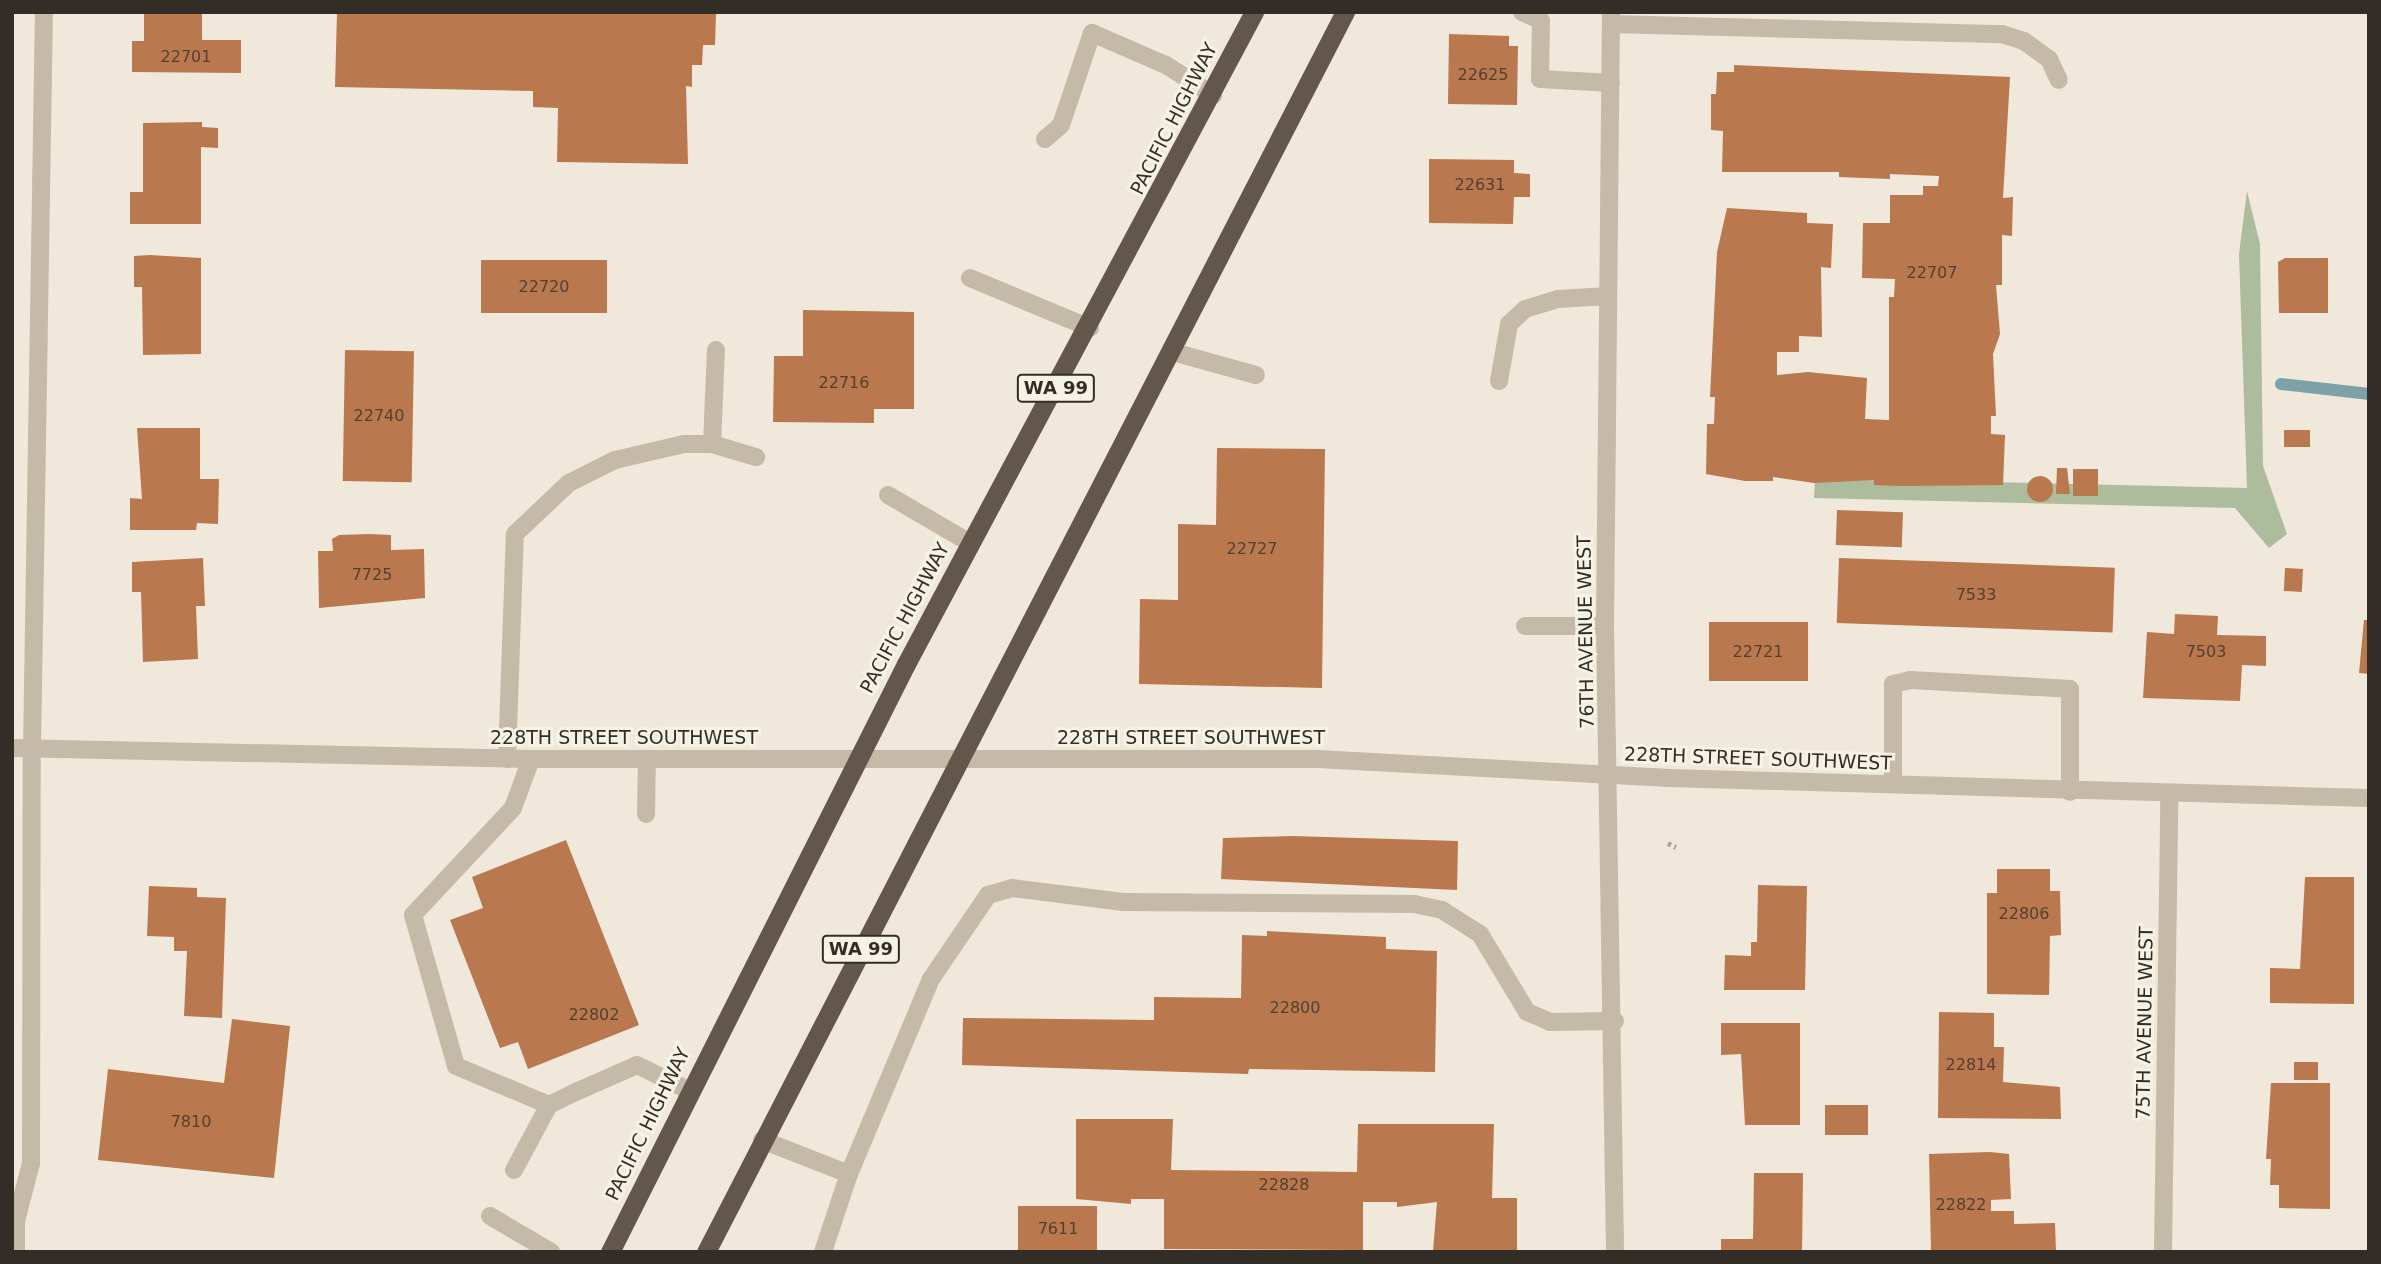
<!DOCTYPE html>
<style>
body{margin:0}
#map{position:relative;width:2381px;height:1264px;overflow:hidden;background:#efe8db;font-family:"DejaVu Sans",sans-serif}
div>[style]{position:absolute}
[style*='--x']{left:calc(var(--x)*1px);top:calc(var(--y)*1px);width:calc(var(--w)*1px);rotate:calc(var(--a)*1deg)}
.green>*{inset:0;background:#adbc9c}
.stream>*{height:12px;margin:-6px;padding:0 6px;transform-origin:6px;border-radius:6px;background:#7da0a9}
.building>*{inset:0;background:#b9784e;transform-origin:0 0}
.round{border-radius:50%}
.path>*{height:4.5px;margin-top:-2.25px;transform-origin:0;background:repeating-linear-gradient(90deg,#b1a492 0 3.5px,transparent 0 7px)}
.service>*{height:18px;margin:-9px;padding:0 9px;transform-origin:9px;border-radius:9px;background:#c5baa8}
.minor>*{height:18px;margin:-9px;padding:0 9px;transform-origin:9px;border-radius:9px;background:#c5baa8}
.tertiary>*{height:18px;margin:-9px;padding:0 9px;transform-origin:9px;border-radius:9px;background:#c5baa8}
.trunk>*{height:19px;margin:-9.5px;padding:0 9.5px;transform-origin:9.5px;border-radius:9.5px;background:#63574c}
span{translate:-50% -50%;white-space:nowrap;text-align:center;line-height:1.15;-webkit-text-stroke:6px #f7f2e6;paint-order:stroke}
.number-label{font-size:16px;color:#544031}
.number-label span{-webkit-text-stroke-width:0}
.shield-label span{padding:2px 5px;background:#f7f2e6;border:2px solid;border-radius:5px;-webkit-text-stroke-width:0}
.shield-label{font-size:18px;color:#332d27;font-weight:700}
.street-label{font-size:19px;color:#332d27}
.frame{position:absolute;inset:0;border:14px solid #332d27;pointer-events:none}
</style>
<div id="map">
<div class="green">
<div style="clip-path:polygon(2247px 191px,2260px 244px,2263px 466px,2287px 534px,2269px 548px,2235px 508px,1814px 498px,1815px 478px,2247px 488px,2239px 254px)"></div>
</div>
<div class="stream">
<div style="--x:2281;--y:384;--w:89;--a:6.5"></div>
</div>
<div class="building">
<div style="clip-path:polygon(144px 12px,202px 12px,202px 40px,241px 40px,241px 73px,132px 72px,132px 41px,144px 41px)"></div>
<div style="clip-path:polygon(337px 12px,716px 12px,715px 45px,703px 45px,702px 65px,692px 65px,692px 87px,686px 86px,688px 164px,557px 162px,558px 108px,533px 107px,533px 91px,335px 87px)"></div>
<div style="clip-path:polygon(1449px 34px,1509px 36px,1509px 46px,1518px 46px,1517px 105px,1448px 104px)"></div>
<div style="clip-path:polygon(1734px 65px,2010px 77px,2003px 198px,2013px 197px,2012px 236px,2002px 235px,2002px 285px,1996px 285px,2000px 334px,1993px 354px,1996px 416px,1991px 416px,1991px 434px,2005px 435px,2003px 485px,1899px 486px,1874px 485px,1874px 480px,1814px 483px,1773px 477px,1773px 481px,1745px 481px,1706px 474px,1707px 424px,1714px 424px,1715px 397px,1710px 397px,1717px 252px,1727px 208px,1807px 213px,1807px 223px,1833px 224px,1831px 268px,1821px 267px,1822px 337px,1799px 336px,1799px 352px,1777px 352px,1777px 375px,1808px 372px,1867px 378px,1865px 419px,1889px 420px,1889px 297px,1894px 297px,1895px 279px,1862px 278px,1863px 223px,1890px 223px,1890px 195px,1923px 195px,1923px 186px,1938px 186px,1939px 176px,1890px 174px,1890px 179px,1839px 177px,1839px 172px,1722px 172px,1723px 131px,1711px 130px,1711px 94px,1716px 94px,1717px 72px,1734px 72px)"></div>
<div style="clip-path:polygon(202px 122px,202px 127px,218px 128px,218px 148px,201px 147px,201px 224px,130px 224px,130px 192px,143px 192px,143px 123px)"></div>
<div style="clip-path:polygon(1429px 159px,1514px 160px,1514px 173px,1530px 174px,1530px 197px,1514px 197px,1513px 224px,1429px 223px)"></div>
<div style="clip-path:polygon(150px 255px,201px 258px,201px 354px,143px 355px,142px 287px,134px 287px,134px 256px)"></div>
<div style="clip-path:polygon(2285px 258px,2328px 258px,2328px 313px,2279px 313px,2278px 262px)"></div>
<div style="left:481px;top:260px;width:126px;height:53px"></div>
<div style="clip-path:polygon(803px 310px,914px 312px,914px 409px,874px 409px,874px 423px,773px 422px,774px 356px,803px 356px)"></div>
<div style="left:345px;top:350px;width:69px;height:131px;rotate:1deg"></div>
<div style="clip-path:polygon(137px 428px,200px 428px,200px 479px,219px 479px,218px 524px,197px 523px,196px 530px,130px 530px,130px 498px,142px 499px)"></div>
<div style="left:2310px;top:430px;width:17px;height:26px;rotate:90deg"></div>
<div style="clip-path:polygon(1217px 448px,1325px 449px,1322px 688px,1139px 684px,1140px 599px,1178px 600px,1178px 524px,1216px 525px)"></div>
<div style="clip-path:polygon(2057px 468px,2067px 468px,2070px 494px,2056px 494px)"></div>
<div style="left:2073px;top:469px;width:25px;height:27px"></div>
<div class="round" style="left:2027px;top:476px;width:26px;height:26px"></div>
<div style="left:1837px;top:510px;width:66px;height:35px;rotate:2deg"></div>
<div style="clip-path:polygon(369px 534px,391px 535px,391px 550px,424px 549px,425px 598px,319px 608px,318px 551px,333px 551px,332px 539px,339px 535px)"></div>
<div style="clip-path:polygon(203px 558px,205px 606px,196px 606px,198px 659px,143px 662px,141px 592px,132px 592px,132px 562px)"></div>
<div style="left:1839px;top:558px;width:276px;height:65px;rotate:2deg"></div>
<div style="left:2285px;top:568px;width:18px;height:23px;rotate:3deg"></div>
<div style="clip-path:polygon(2175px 614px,2218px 616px,2217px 635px,2266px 636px,2266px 666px,2242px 665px,2240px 701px,2143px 698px,2147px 632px,2174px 634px)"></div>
<div style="clip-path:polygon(2364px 620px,2369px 620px,2369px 674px,2359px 673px)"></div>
<div style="left:1709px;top:622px;width:99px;height:59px"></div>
<div style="clip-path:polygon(1292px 836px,1458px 841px,1457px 890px,1221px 879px,1223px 838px)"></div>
<div style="clip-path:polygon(566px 840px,639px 1025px,528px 1069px,518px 1042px,500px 1048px,450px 920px,483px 908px,472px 877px)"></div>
<div style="clip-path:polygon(1997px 869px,2050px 869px,2050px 891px,2060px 891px,2061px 935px,2050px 936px,2049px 995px,1987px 994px,1987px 893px,1997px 893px)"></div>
<div style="clip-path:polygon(2305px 877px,2354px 877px,2354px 1004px,2270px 1003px,2270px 968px,2300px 969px)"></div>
<div style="clip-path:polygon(1758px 885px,1807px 886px,1805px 990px,1724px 990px,1725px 955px,1751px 956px,1751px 942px,1757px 942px)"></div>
<div style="clip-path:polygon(149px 886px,197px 888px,197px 897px,226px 898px,222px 1018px,184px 1016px,187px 951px,174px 951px,174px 937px,147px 936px)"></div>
<div style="clip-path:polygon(1267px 931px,1386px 937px,1386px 949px,1437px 951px,1435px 1072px,1249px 1069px,1248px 1074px,962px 1065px,963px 1018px,1154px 1020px,1154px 997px,1241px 998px,1242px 935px,1267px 936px)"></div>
<div style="clip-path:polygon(1939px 1012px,1994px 1013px,1994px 1047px,2004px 1047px,2003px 1082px,2060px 1087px,2061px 1119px,1938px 1118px)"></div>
<div style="clip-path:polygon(232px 1019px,290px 1026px,274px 1178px,98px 1160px,108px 1069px,224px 1083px)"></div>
<div style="clip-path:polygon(1721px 1023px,1800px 1023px,1800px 1125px,1745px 1125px,1741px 1054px,1721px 1055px)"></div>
<div style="left:2294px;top:1062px;width:24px;height:18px"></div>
<div style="clip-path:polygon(2271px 1083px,2330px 1083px,2330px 1209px,2279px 1208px,2279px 1185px,2270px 1185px,2271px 1159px,2266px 1159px)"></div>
<div style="left:1868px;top:1105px;width:30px;height:43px;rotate:90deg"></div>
<div style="clip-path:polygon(1076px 1119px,1173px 1119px,1171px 1170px,1357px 1172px,1358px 1124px,1494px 1124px,1492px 1198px,1517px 1198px,1517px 1252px,1433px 1251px,1437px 1202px,1397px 1207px,1397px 1202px,1363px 1202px,1363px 1250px,1164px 1249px,1164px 1199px,1131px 1199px,1131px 1204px,1076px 1199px)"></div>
<div style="clip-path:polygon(1990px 1152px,2009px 1154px,2011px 1199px,1991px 1200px,1991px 1211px,2014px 1211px,2014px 1224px,2055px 1223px,2056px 1252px,1931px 1252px,1929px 1154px)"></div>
<div style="clip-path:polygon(1754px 1173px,1803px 1173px,1802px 1252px,1721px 1252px,1721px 1239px,1753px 1239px)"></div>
<div style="left:1018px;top:1206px;width:79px;height:46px"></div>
</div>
<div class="path">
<div style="--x:1668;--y:843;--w:9;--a:27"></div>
</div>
<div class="service">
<div style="--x:1522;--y:12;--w:21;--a:25"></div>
<div style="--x:1541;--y:21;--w:58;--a:91"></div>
<div style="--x:1540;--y:79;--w:71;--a:3.2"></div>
<div style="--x:1611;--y:24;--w:391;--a:1.5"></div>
<div style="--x:2002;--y:34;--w:23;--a:18"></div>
<div style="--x:2024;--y:41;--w:31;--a:36"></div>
<div style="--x:2049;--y:59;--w:23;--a:65"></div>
<div style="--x:1045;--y:139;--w:21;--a:-41"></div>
<div style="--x:1061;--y:125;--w:97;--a:-71.4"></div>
<div style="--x:1092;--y:33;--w:81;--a:23.4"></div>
<div style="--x:1166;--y:65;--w:56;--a:32.6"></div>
<div style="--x:970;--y:278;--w:130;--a:22.6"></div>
<div style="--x:1173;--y:352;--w:86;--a:15.5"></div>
<div style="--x:1499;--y:381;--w:58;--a:-80"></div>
<div style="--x:1509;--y:324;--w:22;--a:-43"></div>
<div style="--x:1525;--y:309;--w:34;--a:-17"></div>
<div style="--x:1558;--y:299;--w:50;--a:-3.4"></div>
<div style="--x:712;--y:444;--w:94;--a:-87.6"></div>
<div style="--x:888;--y:495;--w:95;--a:30.3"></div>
<div style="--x:1525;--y:626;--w:80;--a:0"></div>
<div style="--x:507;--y:759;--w:225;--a:-88"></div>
<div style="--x:515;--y:534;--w:74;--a:-43.4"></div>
<div style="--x:569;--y:483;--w:51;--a:-26.6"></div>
<div style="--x:615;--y:460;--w:71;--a:-13.1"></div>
<div style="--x:684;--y:444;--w:28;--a:0"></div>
<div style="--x:712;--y:444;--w:46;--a:16.5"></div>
<div style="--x:531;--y:759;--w:52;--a:110.2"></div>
<div style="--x:513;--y:808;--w:146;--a:133.1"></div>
<div style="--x:413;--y:915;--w:157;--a:74.1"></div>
<div style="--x:456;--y:1066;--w:101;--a:22.8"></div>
<div style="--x:1893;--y:784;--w:100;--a:-90"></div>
<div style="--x:1893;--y:684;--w:18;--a:-13"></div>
<div style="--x:1911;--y:680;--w:159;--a:3.2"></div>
<div style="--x:2070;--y:689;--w:103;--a:90"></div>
<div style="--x:646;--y:814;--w:55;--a:-89"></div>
<div style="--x:762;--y:1140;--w:93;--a:21.3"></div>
<div style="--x:514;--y:1170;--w:74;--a:-61.7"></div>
<div style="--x:549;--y:1105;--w:32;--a:-26"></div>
<div style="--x:578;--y:1091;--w:64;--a:-23.8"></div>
<div style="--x:637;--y:1065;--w:57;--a:26.1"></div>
<div style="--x:490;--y:1216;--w:71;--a:30.5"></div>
<div style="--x:16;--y:1252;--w:31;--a:-90"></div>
<div style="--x:16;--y:1221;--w:60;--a:-75.5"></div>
<div style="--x:31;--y:1163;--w:415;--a:-89.9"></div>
<div style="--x:823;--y:1252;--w:82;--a:-71.6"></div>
<div style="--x:849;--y:1174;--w:212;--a:-67.2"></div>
<div style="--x:931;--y:979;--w:102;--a:-55.8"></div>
<div style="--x:988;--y:895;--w:25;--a:-16"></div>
<div style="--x:1012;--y:888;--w:112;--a:7.2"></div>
<div style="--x:1123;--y:902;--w:291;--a:0.4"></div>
<div style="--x:1414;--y:904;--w:29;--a:12"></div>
<div style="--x:1442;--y:910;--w:45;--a:32.3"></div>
<div style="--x:1480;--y:934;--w:91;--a:58.9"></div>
<div style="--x:1527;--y:1012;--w:25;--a:23"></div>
<div style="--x:1550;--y:1022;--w:65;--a:-0.9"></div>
</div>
<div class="minor">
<div style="--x:32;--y:748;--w:736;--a:-89.07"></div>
<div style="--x:2163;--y:1252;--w:457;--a:-89.2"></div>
</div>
<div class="tertiary">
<div style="--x:1611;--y:12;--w:614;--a:90.56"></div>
<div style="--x:1605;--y:626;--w:626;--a:89.08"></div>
<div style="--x:12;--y:748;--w:519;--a:1.21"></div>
<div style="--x:531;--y:759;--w:786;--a:0"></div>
<div style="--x:1317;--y:759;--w:353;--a:3.1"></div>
<div style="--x:1669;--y:778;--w:700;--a:1.64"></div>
</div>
<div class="trunk">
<div style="--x:610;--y:1252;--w:658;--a:-63.28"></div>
<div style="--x:906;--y:664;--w:739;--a:-61.91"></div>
<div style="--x:706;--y:1252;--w:1395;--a:-62.74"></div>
</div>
<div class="number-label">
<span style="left:186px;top:57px">22701</span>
<span style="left:1483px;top:75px">22625</span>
<span style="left:1480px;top:185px">22631</span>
<span style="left:1932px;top:273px">22707</span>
<span style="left:544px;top:287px">22720</span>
<span style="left:844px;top:383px">22716</span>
<span style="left:379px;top:416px">22740</span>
<span style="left:1252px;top:549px">22727</span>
<span style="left:372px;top:575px">7725</span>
<span style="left:1976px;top:595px">7533</span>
<span style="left:1758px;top:652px">22721</span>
<span style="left:2206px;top:652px">7503</span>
<span style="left:2024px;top:914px">22806</span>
<span style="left:1295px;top:1008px">22800</span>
<span style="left:594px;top:1015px">22802</span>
<span style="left:1971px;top:1065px">22814</span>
<span style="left:191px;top:1122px">7810</span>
<span style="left:1284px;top:1185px">22828</span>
<span style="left:1961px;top:1205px">22822</span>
<span style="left:1058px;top:1229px">7611</span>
</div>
<div class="shield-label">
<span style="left:1056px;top:388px">WA 99</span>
<span style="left:861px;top:949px">WA 99</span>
</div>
<div class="street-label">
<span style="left:1174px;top:119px;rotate:-63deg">PACIFIC HIGHWAY</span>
<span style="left:905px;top:618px;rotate:-62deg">PACIFIC HIGHWAY</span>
<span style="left:1586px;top:632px;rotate:-91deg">76TH AVENUE WEST</span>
<span style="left:624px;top:738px">228TH STREET SOUTHWEST</span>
<span style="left:1191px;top:738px">228TH STREET SOUTHWEST</span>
<span style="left:1758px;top:759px;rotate:2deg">228TH STREET SOUTHWEST</span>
<span style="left:2145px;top:1023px;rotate:-89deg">75TH AVENUE WEST</span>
<span style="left:648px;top:1124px;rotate:-64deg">PACIFIC HIGHWAY</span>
</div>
<div class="frame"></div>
</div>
